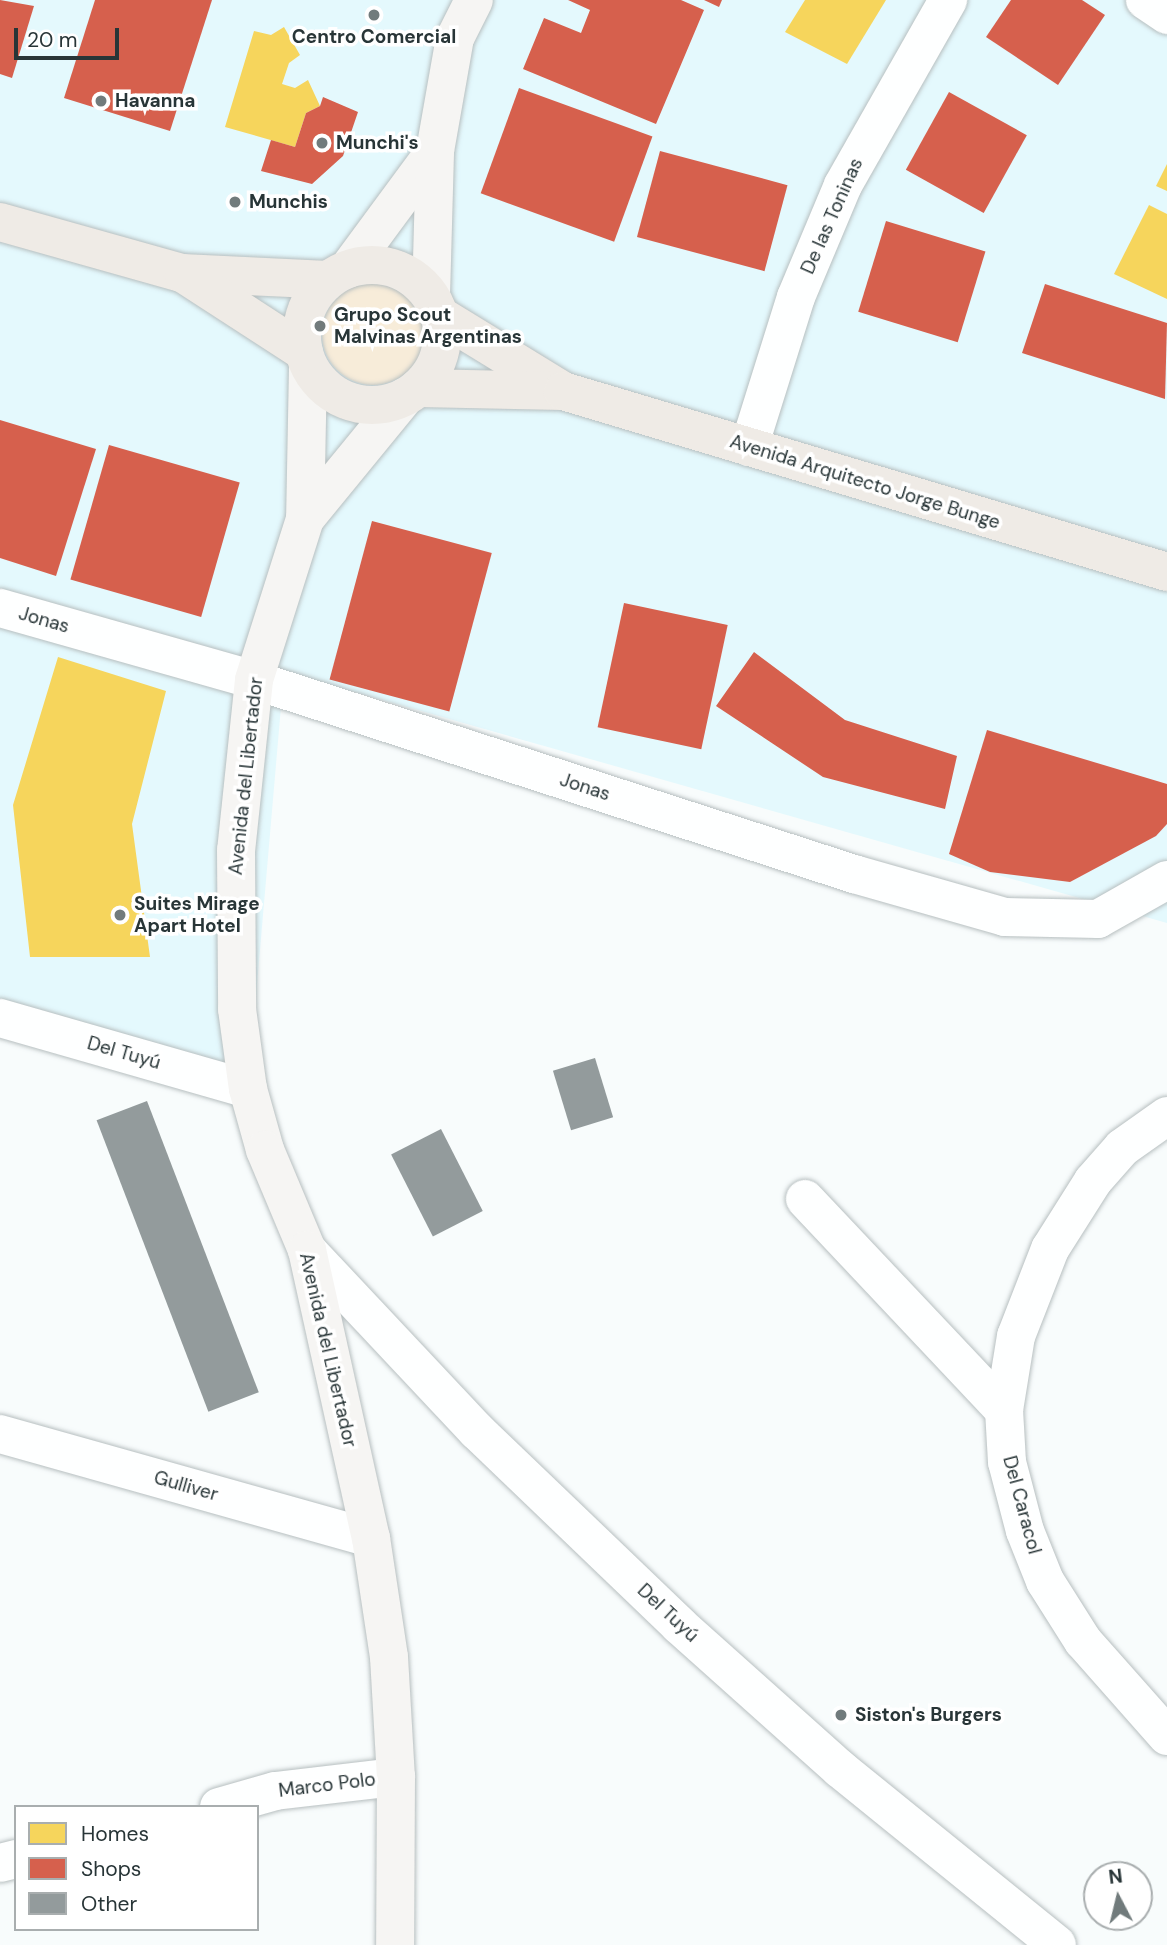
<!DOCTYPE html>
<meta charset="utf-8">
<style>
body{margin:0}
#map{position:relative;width:1167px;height:1945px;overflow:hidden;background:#f8fcfc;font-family:"DM Sans",sans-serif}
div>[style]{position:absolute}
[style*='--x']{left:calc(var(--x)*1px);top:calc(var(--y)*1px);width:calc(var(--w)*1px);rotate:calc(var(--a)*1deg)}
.built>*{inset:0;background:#e4f9fd}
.green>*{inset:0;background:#f7ecd9}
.round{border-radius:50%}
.homes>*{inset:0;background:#f6d55c}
.shops>*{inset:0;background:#d6604d;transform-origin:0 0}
.building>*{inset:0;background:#939b9c;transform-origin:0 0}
.roads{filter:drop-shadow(0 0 2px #b7bfc0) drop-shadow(0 0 2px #b7bfc0)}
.minor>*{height:38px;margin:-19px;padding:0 19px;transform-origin:19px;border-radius:19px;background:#feffff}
.secondary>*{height:38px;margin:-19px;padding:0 19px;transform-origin:19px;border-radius:19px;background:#f6f5f3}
.primary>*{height:38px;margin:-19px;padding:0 19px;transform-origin:19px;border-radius:19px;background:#efebe6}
.primary>.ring{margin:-19px;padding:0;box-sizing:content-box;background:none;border:38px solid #efebe6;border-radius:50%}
.dots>*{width:19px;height:19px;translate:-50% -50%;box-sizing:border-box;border:4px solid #fff;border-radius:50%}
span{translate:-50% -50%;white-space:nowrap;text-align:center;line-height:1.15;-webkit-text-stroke:7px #fff;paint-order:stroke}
.poi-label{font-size:19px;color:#283537;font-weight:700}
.left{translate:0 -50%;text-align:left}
.street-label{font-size:19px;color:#283537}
.legend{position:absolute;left:14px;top:1805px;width:245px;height:126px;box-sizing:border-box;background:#fff;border:2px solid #a9aeaf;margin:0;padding:9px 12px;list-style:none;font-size:21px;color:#283537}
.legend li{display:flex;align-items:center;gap:14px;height:35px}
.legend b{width:35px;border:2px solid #a9aeaf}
.north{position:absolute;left:1083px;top:1861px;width:70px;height:70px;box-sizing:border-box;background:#fff;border:2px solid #a9aeaf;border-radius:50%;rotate:353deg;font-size:19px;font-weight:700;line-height:28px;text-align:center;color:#283537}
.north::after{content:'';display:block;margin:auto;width:24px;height:32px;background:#717b7c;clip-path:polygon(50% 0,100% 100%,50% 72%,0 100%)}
.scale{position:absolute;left:14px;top:28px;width:105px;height:32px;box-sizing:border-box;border:4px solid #283537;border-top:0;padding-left:9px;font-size:21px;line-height:24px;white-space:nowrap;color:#283537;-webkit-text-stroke:5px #fff;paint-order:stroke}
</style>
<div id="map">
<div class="built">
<div style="clip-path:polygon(0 0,1145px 0,1167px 15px,1167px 923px,284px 672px,248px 1089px,0 1021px)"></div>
</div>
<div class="green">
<div class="round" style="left:322px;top:283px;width:102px;height:102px"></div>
</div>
<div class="homes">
<div style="clip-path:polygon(805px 0,886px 0,847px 64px,785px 32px)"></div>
<div style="clip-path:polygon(284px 27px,300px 55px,289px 63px,282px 84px,295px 88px,308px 80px,320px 106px,306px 113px,295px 147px,225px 127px,254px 31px,271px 35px)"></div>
<div style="clip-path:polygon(1167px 164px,1167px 191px,1156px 186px)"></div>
<div style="clip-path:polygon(1149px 205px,1167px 214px,1167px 299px,1114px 274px)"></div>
<div style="clip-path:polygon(58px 657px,166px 691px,132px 824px,150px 957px,30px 957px,13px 805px)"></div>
</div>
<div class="shops">
<div style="clip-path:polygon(0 0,34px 6px,12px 78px,0 74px)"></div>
<div style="clip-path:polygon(95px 0,212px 0,170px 131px,64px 98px)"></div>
<div style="clip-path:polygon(568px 0,681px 0,704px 10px,656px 124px,523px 69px,544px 18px,581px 33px,590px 10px)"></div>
<div style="clip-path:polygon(704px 0,722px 0,719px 7px)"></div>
<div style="clip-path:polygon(1011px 0,1082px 0,1105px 15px,1058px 85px,986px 37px)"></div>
<div style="left:519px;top:88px;width:142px;height:112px;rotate:20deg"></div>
<div style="left:949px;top:92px;width:89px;height:89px;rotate:29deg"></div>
<div style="clip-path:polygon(323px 97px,358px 112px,343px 156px,312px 184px,261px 171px,271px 140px,295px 147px,306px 113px,320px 106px)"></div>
<div style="left:660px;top:151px;width:132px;height:89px;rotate:15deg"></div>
<div style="left:886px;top:221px;width:104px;height:95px;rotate:17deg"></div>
<div style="clip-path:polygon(1045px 284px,1167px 323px,1165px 399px,1022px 353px)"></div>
<div style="clip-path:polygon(0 420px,96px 449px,56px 576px,0 558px)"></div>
<div style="left:109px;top:445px;width:136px;height:140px;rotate:16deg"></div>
<div style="left:372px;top:521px;width:124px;height:164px;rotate:15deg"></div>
<div style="left:624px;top:603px;width:106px;height:127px;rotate:12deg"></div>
<div style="clip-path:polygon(754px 652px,845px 720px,957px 756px,945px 809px,823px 777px,716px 706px)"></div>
<div style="clip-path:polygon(987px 730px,1167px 784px,1167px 824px,1156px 836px,1070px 882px,990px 872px,949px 854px)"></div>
</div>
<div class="building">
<div style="left:595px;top:1058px;width:62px;height:44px;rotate:73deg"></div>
<div style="left:147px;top:1101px;width:312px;height:54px;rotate:69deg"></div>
<div style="left:441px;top:1129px;width:92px;height:56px;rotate:63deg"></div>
</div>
<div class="roads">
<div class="minor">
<div style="--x:1145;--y:0;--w:27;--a:34"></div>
<div style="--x:749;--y:447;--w:157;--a:-72.6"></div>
<div style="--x:796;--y:297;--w:121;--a:-67.2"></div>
<div style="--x:843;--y:185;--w:213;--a:-60.4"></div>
<div style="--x:0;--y:608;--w:264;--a:15.8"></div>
<div style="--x:254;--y:680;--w:631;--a:17.92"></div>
<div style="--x:854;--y:874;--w:157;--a:15.9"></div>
<div style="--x:1005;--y:917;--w:93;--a:1.2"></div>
<div style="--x:1098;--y:919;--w:79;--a:-29.5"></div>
<div style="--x:0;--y:1018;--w:258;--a:16"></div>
<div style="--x:1167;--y:1116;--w:55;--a:144.6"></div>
<div style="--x:1122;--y:1148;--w:44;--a:131.3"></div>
<div style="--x:1093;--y:1181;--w:80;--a:122.3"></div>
<div style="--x:1050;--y:1249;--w:93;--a:111.3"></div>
<div style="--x:1016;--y:1336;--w:75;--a:99.2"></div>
<div style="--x:1004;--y:1410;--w:52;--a:86.7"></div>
<div style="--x:1007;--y:1462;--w:71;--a:75.4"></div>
<div style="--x:1025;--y:1531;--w:54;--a:68.2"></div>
<div style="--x:1045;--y:1581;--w:71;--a:57.7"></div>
<div style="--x:1083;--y:1641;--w:127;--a:48.5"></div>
<div style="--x:805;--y:1199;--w:290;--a:46.7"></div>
<div style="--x:307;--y:1250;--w:248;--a:46.8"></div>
<div style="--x:477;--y:1431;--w:280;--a:43.8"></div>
<div style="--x:679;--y:1625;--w:216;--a:41.8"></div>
<div style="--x:840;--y:1769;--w:279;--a:39"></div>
<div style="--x:0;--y:1434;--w:385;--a:15.7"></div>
<div style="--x:219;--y:1807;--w:58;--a:-15.9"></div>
<div style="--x:275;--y:1791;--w:122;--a:-6.6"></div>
<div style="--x:0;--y:1863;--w:16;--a:-14"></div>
</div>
<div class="secondary">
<div style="--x:348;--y:269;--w:147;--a:-53.6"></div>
<div style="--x:431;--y:296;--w:145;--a:-88.4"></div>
<div style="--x:435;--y:151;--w:115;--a:-80"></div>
<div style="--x:455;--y:38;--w:42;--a:-63.4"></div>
<div style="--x:308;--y:367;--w:152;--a:91.1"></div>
<div style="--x:305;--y:519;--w:169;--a:107.6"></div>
<div style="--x:254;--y:680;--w:171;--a:96"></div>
<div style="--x:236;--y:850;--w:159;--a:89.6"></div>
<div style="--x:237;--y:1009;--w:81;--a:82.2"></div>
<div style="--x:248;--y:1089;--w:63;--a:74.4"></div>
<div style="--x:265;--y:1150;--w:108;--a:67.2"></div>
<div style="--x:307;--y:1250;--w:295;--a:77.5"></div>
<div style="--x:371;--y:1538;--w:120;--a:81.4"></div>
<div style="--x:389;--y:1657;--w:120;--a:86.7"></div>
<div style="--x:396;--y:1777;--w:168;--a:90.3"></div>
<div style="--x:305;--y:519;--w:158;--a:-50.7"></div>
</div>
<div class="primary">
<div style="--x:0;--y:222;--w:189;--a:15.7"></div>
<div style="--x:182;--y:273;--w:146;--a:2.7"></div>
<div class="ring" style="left:302px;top:265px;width:102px;height:102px"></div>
<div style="--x:184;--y:274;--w:143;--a:33"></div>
<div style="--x:439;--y:315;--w:145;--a:31.5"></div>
<div style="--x:418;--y:388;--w:145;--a:1.2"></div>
<div style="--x:563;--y:391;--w:631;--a:16.68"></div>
</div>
</div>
<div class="dots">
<div style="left:374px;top:15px;background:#717b7c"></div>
<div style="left:101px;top:101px;background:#717b7c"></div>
<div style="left:322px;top:143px;background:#717b7c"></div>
<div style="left:235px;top:202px;background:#717b7c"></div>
<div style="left:320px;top:326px;background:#717b7c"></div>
<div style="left:120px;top:915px;background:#717b7c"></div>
<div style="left:841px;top:1715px;background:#717b7c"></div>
</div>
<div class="poi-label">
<span style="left:374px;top:37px">Centro Comercial</span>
<span class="left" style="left:115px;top:101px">Havanna</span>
<span class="left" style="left:336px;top:143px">Munchi's</span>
<span class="left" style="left:249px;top:202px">Munchis</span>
<span class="left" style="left:334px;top:326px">Grupo Scout<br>Malvinas Argentinas</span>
<span class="left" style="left:134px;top:915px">Suites Mirage<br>Apart Hotel</span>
<span class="left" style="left:855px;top:1715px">Siston's Burgers</span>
</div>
<div class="street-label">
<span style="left:832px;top:216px;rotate:-66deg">De las Toninas</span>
<span style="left:865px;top:482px;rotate:17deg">Avenida Arquitecto Jorge Bunge</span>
<span style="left:44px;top:620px;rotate:16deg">Jonas</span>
<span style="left:246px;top:776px;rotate:-84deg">Avenida del Libertador</span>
<span style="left:585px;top:787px;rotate:18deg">Jonas</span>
<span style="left:124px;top:1053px;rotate:16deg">Del Tuyú</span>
<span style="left:328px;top:1350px;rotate:77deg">Avenida del Libertador</span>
<span style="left:186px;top:1486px;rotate:16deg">Gulliver</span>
<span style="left:1022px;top:1505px;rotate:75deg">Del Caracol</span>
<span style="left:668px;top:1613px;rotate:43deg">Del Tuyú</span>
<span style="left:327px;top:1785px;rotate:-7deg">Marco Polo</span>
</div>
<ul class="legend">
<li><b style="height:19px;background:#f6d55c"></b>Homes</li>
<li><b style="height:19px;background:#d6604d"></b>Shops</li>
<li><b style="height:19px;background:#939b9c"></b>Other</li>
</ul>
<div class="north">N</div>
<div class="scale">20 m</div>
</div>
